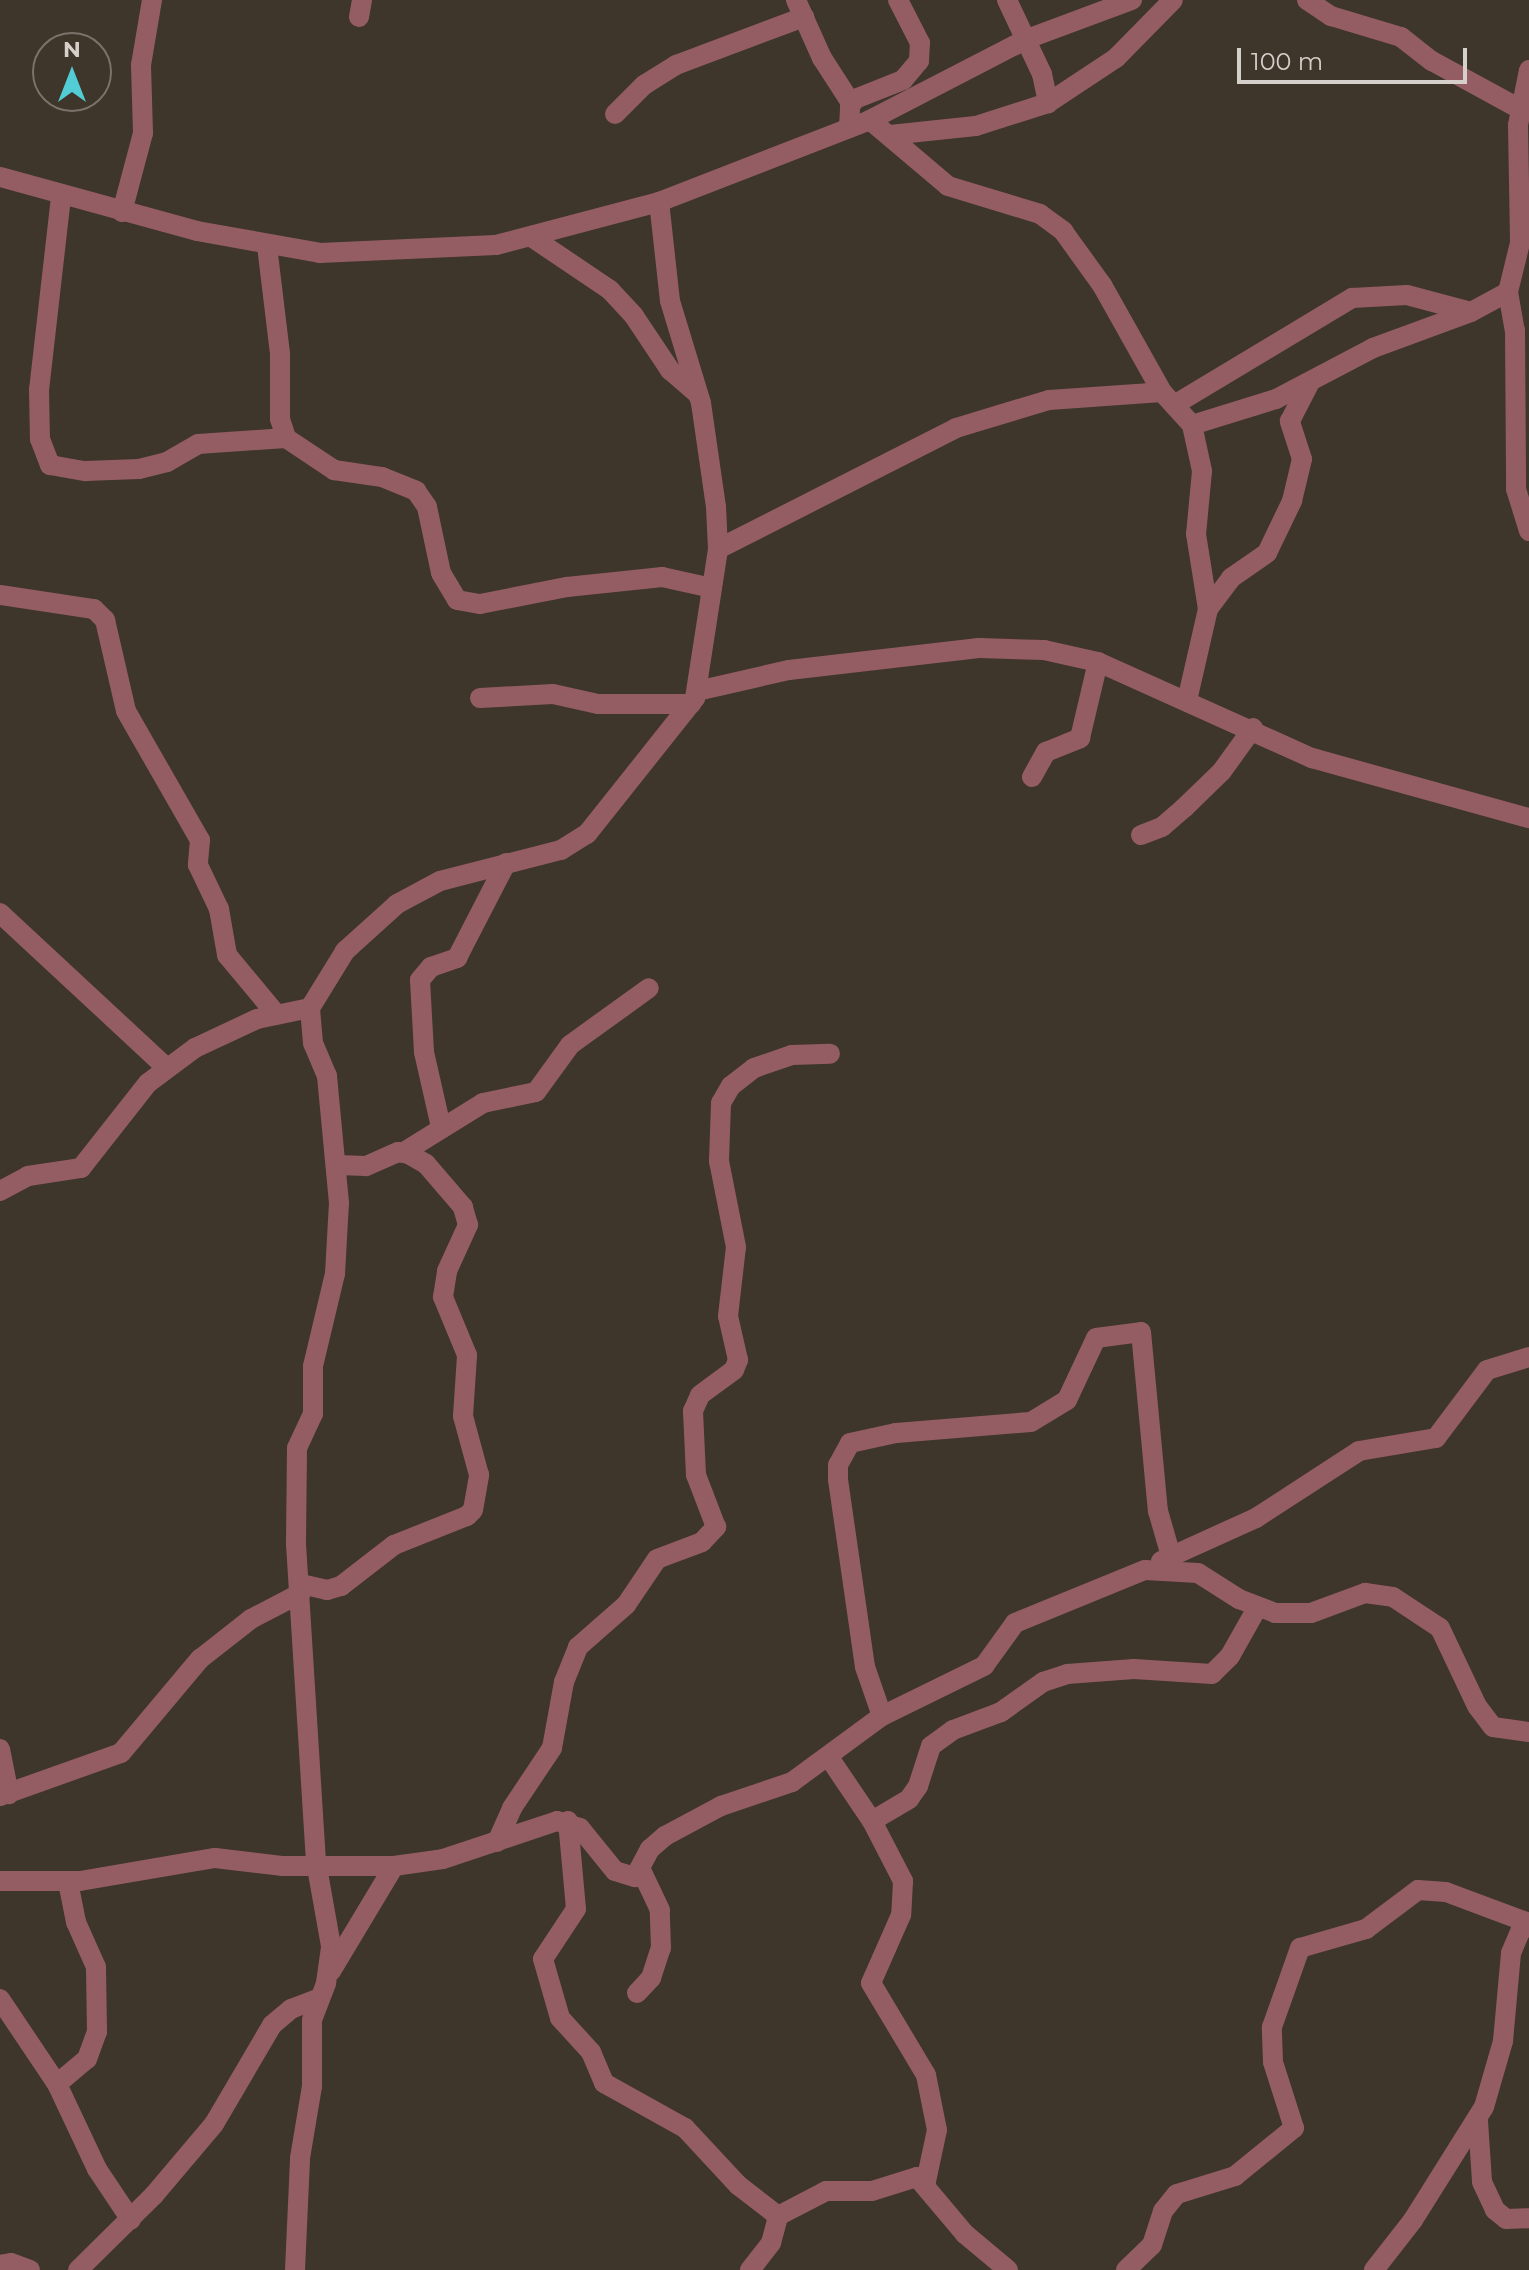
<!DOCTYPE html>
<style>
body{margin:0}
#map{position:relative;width:1529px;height:2270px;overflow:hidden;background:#3e352b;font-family:Montserrat,sans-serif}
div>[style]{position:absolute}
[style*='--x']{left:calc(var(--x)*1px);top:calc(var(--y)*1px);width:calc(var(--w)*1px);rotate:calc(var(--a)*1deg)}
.minor>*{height:20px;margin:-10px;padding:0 10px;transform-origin:10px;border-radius:10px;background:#945d64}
span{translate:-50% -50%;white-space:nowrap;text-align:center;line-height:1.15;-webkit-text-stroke:6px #3e352b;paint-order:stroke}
.north{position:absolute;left:32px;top:32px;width:80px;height:80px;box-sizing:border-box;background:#3e352b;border:2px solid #7b736b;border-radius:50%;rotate:0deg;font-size:22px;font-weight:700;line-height:32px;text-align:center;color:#d6d0ca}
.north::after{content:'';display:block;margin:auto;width:28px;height:36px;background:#52ccd5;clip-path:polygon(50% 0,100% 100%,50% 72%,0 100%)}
.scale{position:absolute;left:1237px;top:48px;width:230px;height:36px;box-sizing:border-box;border:4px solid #d6d0ca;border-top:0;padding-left:10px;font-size:24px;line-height:28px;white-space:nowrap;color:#d6d0ca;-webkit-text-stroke:6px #3e352b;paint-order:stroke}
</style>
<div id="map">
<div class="minor">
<div style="--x:796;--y:0;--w:64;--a:65.9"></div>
<div style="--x:822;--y:58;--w:54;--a:57.2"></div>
<div style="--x:1007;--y:0;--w:82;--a:64.7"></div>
<div style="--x:1042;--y:74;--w:30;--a:78"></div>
<div style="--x:1307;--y:0;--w:29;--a:34"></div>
<div style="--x:1331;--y:16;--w:73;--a:16.7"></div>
<div style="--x:1401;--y:37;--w:39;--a:38"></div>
<div style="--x:1432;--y:61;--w:100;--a:28.6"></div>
<div style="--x:359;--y:17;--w:17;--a:-80"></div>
<div style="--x:1529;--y:70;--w:56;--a:101.3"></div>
<div style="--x:1518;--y:125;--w:118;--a:89"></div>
<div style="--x:1520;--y:243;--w:50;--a:103.8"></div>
<div style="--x:1508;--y:292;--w:39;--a:80"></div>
<div style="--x:1515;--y:330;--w:159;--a:89.6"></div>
<div style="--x:1516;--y:489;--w:44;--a:72.8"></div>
<div style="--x:615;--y:114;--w:41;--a:-45"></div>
<div style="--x:644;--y:85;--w:38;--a:-32"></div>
<div style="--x:676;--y:65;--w:137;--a:-20.6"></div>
<div style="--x:870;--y:120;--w:102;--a:40.2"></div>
<div style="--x:948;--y:186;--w:96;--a:16.9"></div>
<div style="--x:1040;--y:214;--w:29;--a:36"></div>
<div style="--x:1063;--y:231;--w:67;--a:54.2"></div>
<div style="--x:1102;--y:285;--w:123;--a:60.7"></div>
<div style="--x:1162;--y:392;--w:45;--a:47.7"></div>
<div style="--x:1192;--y:425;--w:47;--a:77.7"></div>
<div style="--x:1202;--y:471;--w:63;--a:95.4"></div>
<div style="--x:1196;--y:534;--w:76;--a:80.9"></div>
<div style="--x:1208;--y:609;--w:94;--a:102.9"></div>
<div style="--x:849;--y:128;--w:22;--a:-87"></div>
<div style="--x:850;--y:106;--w:9;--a:-54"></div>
<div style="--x:855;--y:99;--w:52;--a:-21.6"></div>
<div style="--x:903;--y:80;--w:25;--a:-50"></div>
<div style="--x:919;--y:61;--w:18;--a:-87"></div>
<div style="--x:920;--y:43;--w:48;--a:-117.1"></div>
<div style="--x:890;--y:135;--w:86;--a:-6"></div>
<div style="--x:976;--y:126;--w:76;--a:-17.7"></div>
<div style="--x:1048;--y:103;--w:82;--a:-33.5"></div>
<div style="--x:1116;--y:58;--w:81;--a:-45.5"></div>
<div style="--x:0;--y:177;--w:204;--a:15.3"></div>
<div style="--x:197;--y:231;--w:125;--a:10.1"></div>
<div style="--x:320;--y:253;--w:176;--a:-2.6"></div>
<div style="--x:496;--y:245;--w:169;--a:-14.8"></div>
<div style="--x:659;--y:202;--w:226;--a:-21.2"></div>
<div style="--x:870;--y:120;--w:177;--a:-27.3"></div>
<div style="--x:1027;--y:39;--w:112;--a:-20.4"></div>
<div style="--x:61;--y:197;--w:193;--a:96.5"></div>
<div style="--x:39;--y:389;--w:50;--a:88.9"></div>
<div style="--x:40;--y:439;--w:28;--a:69"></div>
<div style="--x:50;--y:465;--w:36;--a:10"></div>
<div style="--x:85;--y:471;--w:54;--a:-2.1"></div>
<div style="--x:139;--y:469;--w:29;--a:-14"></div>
<div style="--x:167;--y:462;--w:36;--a:-30"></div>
<div style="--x:198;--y:444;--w:88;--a:-3.9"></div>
<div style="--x:122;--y:212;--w:82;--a:-75.1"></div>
<div style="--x:143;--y:133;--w:68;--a:-91.7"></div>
<div style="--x:141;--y:65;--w:66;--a:-80.4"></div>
<div style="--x:533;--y:238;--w:93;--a:34"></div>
<div style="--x:610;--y:290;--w:35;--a:47"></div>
<div style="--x:634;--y:316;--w:65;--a:56.3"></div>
<div style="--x:670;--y:370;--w:37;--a:41"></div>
<div style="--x:267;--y:246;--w:109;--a:83.1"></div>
<div style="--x:280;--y:354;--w:65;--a:90"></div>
<div style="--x:280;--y:419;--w:20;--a:72"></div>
<div style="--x:286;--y:438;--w:58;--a:33.7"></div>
<div style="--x:334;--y:470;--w:49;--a:8.3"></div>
<div style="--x:382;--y:477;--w:37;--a:22"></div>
<div style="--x:416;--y:491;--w:19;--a:55"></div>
<div style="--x:427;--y:507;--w:67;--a:78"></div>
<div style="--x:441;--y:573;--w:31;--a:59"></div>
<div style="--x:457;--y:600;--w:23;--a:10"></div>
<div style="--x:480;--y:604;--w:89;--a:-11.1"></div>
<div style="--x:567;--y:587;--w:96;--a:-6"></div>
<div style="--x:662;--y:577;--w:51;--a:12.4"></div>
<div style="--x:1174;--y:405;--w:208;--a:-31"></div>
<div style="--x:1352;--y:298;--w:55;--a:-3.1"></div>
<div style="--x:1407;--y:295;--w:66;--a:14.9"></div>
<div style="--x:1192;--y:425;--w:88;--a:-17.2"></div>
<div style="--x:1276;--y:399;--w:110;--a:-27.7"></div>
<div style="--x:1373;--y:348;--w:104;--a:-20.2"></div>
<div style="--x:1471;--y:312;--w:42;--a:-28.4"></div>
<div style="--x:718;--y:549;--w:267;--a:-26.9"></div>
<div style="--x:956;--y:428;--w:97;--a:-16.8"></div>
<div style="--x:1049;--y:400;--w:113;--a:-4"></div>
<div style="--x:0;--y:595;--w:95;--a:8.5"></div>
<div style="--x:94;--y:609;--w:16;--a:45"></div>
<div style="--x:105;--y:620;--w:93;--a:77"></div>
<div style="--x:126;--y:711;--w:149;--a:60.2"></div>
<div style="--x:200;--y:840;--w:25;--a:95"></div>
<div style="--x:198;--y:865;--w:49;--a:64.5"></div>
<div style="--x:219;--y:909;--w:47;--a:80.1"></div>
<div style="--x:227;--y:955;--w:77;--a:50.3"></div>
<div style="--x:1208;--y:609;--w:39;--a:-53"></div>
<div style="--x:1231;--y:578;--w:44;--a:-34.8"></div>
<div style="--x:1267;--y:553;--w:58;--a:-64.3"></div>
<div style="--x:1292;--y:501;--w:43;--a:-76.6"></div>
<div style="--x:1302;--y:459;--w:40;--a:-108"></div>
<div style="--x:1290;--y:421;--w:42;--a:-62.8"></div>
<div style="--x:697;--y:691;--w:94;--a:-12.9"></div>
<div style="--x:789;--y:670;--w:191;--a:-6.6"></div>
<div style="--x:979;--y:648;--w:65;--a:1.8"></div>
<div style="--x:1044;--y:650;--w:55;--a:12.5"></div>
<div style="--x:1098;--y:662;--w:235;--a:24.2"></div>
<div style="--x:1312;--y:758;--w:225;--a:15.5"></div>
<div style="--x:480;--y:698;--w:73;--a:-3.1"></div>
<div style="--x:553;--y:694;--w:46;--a:12.5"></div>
<div style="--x:598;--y:704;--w:93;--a:0"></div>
<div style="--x:1032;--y:777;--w:29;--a:-61"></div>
<div style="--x:1046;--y:752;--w:37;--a:-22"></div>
<div style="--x:1080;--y:738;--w:78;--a:-76.7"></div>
<div style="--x:1141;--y:835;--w:22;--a:-21"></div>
<div style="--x:1162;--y:827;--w:29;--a:-41"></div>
<div style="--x:1184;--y:808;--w:53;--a:-44.2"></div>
<div style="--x:1222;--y:771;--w:53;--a:-54.2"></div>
<div style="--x:0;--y:913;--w:226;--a:42.9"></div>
<div style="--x:441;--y:1127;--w:77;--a:-102.8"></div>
<div style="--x:424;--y:1052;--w:72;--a:-93.2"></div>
<div style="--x:420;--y:980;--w:17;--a:-50"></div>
<div style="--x:431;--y:967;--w:28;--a:-19"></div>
<div style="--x:457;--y:958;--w:107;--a:-62.7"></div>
<div style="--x:404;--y:1152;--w:93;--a:-31.8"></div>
<div style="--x:483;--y:1103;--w:54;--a:-11.7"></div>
<div style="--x:536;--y:1092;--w:58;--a:-54.1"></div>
<div style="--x:570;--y:1045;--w:97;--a:-35.8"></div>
<div style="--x:0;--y:1191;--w:32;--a:-28"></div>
<div style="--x:28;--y:1176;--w:54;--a:-8.6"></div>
<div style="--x:81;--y:1168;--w:108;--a:-51.8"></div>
<div style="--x:148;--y:1083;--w:59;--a:-36.7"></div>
<div style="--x:195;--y:1048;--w:68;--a:-25.1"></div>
<div style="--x:257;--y:1019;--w:54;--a:-11.7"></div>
<div style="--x:1161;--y:1561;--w:104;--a:-24.4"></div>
<div style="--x:1256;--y:1518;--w:123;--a:-33"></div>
<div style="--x:1359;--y:1451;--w:78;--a:-9.6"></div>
<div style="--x:1436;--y:1438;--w:85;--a:-53.1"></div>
<div style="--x:1487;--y:1370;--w:44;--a:-17.2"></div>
<div style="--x:301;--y:1584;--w:27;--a:13"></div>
<div style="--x:327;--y:1590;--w:15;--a:-16"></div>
<div style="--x:341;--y:1586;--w:67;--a:-37.7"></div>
<div style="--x:394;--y:1545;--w:79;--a:-21.7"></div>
<div style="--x:467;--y:1516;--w:8;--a:-45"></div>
<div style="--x:473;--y:1510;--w:36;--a:-80"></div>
<div style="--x:479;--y:1475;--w:61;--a:-105.2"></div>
<div style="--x:463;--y:1416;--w:61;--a:-86.2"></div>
<div style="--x:467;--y:1355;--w:63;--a:-112.5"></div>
<div style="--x:443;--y:1297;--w:26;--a:-81"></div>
<div style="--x:447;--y:1271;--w:51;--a:-65.5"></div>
<div style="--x:468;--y:1225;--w:19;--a:-106"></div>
<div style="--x:463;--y:1207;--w:57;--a:-130.7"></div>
<div style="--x:426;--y:1164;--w:20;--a:-150"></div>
<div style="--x:409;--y:1154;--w:11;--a:-170"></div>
<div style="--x:398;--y:1152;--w:35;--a:156"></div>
<div style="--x:366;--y:1166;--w:29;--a:-178"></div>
<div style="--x:882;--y:1716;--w:52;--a:-109.1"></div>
<div style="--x:865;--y:1667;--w:189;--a:-98.2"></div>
<div style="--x:838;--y:1480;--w:15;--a:-90"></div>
<div style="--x:838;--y:1465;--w:25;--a:-61"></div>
<div style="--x:850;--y:1443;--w:47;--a:-12.3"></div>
<div style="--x:896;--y:1433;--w:135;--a:-4.7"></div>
<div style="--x:1031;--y:1422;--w:42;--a:-31.4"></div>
<div style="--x:1067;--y:1400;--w:68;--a:-64.9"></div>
<div style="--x:1096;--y:1338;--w:45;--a:-7.6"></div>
<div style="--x:1141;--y:1332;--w:180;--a:84.6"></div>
<div style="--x:1158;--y:1511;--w:47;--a:73.9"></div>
<div style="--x:0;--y:1749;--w:46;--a:78.7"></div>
<div style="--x:828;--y:1756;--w:78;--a:55.9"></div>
<div style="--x:872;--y:1821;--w:68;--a:62.7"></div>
<div style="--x:903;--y:1881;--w:34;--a:93"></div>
<div style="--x:901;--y:1915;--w:74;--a:113.8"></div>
<div style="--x:871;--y:1983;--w:107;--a:59.1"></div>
<div style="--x:926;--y:2075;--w:56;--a:78.7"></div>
<div style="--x:937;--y:2130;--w:57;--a:102.1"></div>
<div style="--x:0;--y:1796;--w:128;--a:-19.6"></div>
<div style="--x:121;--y:1753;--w:123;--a:-50"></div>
<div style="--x:200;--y:1659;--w:65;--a:-38.1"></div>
<div style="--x:251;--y:1619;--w:56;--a:-27.5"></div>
<div style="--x:568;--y:1821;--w:88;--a:84.8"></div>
<div style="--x:576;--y:1909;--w:60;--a:123.4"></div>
<div style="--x:543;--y:1959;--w:61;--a:73.9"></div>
<div style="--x:560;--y:2018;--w:46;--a:47.6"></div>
<div style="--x:591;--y:2052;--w:34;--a:67"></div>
<div style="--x:604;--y:2083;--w:93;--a:29.1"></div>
<div style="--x:685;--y:2128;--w:78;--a:47.1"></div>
<div style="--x:738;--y:2185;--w:51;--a:37.8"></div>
<div style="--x:778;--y:2216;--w:54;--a:-27.5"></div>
<div style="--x:826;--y:2191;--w:46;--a:0"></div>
<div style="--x:872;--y:2191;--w:47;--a:-17.3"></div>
<div style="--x:917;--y:2177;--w:75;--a:49.9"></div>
<div style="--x:965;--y:2234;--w:56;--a:39.9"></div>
<div style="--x:872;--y:1821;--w:43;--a:-30.7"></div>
<div style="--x:909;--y:1799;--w:16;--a:-55"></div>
<div style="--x:918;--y:1786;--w:42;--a:-72"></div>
<div style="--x:931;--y:1746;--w:27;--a:-36"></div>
<div style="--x:953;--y:1730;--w:51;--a:-20.6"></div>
<div style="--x:1001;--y:1712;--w:52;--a:-35.5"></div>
<div style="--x:1043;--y:1682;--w:25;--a:-18"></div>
<div style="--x:1067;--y:1674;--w:67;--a:-4.3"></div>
<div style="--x:1134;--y:1669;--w:78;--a:3.7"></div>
<div style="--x:1212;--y:1674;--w:25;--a:-45"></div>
<div style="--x:1230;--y:1656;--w:55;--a:-60.6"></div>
<div style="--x:497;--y:1842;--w:37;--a:-66"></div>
<div style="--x:512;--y:1808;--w:72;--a:-56.3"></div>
<div style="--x:552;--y:1748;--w:67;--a:-79.7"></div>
<div style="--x:564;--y:1682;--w:38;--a:-68"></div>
<div style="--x:578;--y:1647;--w:64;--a:-41.2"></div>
<div style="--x:626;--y:1605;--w:55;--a:-56"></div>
<div style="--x:657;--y:1559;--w:48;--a:-20.7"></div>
<div style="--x:702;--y:1542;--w:21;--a:-47"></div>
<div style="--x:716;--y:1527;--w:56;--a:-111"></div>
<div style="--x:696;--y:1475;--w:64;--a:-92.7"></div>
<div style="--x:693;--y:1411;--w:17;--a:-66"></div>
<div style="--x:700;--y:1395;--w:42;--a:-36.3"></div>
<div style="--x:734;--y:1370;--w:11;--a:-68"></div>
<div style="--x:738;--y:1360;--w:45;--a:-102.8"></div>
<div style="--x:728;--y:1316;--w:69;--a:-83.4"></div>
<div style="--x:736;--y:1247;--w:88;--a:-101.2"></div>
<div style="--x:719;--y:1161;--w:58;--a:-88"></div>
<div style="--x:721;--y:1103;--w:20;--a:-60"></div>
<div style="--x:731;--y:1086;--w:29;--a:-38"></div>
<div style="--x:754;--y:1068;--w:40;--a:-18.9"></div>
<div style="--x:792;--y:1055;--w:38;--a:-2"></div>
<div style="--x:0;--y:1881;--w:80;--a:0"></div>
<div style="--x:80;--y:1881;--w:137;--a:-9.7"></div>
<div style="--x:215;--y:1858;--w:67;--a:6.8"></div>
<div style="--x:282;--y:1866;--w:112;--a:0"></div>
<div style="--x:394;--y:1866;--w:49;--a:-8.1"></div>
<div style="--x:443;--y:1859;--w:120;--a:-18.4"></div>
<div style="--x:557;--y:1821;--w:24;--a:17"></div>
<div style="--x:580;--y:1828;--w:55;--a:50.9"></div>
<div style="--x:615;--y:1871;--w:21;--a:17"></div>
<div style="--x:635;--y:1877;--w:32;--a:-62"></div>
<div style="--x:650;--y:1849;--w:20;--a:-41"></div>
<div style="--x:665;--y:1836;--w:64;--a:-28.2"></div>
<div style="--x:721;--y:1806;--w:75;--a:-18.7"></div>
<div style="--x:792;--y:1782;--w:112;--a:-36.3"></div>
<div style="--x:882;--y:1716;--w:114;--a:-26.1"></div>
<div style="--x:984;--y:1666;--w:53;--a:-54.2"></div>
<div style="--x:1015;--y:1623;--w:140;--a:-22.2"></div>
<div style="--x:1145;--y:1570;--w:53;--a:3.2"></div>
<div style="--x:1198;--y:1573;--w:49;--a:32.4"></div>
<div style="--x:1239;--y:1599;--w:39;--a:21"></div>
<div style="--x:1275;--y:1613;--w:36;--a:0"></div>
<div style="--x:1311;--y:1613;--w:58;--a:-20.3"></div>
<div style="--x:1365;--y:1593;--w:28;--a:8"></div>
<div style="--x:1393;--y:1597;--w:56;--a:33.4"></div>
<div style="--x:1440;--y:1628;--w:86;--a:64.6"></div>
<div style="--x:1477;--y:1706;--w:26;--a:53"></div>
<div style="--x:1493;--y:1727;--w:36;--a:8"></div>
<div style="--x:331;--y:1971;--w:122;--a:-59"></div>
<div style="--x:637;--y:1993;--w:21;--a:-47"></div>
<div style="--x:651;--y:1978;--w:32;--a:-72"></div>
<div style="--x:661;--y:1948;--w:38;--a:-92"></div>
<div style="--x:660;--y:1910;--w:44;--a:-115.4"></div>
<div style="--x:0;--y:1999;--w:102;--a:56.2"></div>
<div style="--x:57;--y:2084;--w:94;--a:64.8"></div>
<div style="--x:97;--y:2169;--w:61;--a:56.3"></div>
<div style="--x:57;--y:2084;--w:39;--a:-40"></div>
<div style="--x:87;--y:2059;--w:29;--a:-70"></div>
<div style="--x:97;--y:2032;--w:65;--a:-90.9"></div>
<div style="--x:96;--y:1967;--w:49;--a:-114"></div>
<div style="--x:76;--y:1922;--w:41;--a:-101.3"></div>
<div style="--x:1478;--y:2121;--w:61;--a:86.2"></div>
<div style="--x:1482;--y:2182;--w:31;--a:65"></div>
<div style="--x:1495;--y:2210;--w:14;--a:39"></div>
<div style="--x:1506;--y:2219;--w:23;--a:-2"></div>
<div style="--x:0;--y:2265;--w:11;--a:-10"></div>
<div style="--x:11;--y:2263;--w:20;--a:20"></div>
<div style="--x:78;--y:2270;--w:107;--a:-44.6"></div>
<div style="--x:154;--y:2195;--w:93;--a:-49.8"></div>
<div style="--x:214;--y:2124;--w:115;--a:-59.6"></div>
<div style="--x:272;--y:2025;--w:25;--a:-40"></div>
<div style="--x:291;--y:2009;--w:30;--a:-21"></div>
<div style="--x:295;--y:2270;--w:112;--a:-87.4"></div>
<div style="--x:300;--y:2158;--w:73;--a:-80.5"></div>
<div style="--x:312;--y:2086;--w:66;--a:-90"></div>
<div style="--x:312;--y:2020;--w:40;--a:-69"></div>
<div style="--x:326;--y:1983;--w:37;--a:-82"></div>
<div style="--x:331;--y:1946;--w:85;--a:-100.1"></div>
<div style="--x:316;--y:1862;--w:320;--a:-93.6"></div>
<div style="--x:296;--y:1543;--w:95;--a:-89.4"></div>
<div style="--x:297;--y:1448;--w:38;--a:-65"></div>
<div style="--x:313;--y:1414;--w:48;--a:-90"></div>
<div style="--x:313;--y:1366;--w:95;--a:-76.6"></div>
<div style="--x:335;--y:1274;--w:71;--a:-86.8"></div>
<div style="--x:339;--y:1203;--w:128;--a:-95.4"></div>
<div style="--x:327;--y:1076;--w:36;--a:-113"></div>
<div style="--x:313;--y:1043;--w:35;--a:-95"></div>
<div style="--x:310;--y:1008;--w:67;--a:-58.4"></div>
<div style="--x:345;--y:951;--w:70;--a:-42.1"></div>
<div style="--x:397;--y:904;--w:49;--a:-28.1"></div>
<div style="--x:440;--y:881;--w:125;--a:-14.4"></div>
<div style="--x:561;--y:850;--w:31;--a:-32"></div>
<div style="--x:587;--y:834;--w:174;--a:-51.5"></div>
<div style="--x:695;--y:698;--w:151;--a:-81.2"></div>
<div style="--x:718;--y:549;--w:42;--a:-92.7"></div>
<div style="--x:716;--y:507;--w:105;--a:-98.2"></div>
<div style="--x:701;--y:403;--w:107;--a:-106.9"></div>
<div style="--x:670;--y:301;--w:100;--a:-96.3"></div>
<div style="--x:750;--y:2270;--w:34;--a:-52"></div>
<div style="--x:771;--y:2243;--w:28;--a:-75"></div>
<div style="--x:1126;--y:2270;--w:36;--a:-44"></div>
<div style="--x:1152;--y:2245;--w:36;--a:-72"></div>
<div style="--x:1163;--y:2211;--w:22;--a:-51"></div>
<div style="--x:1177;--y:2194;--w:61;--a:-17.2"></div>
<div style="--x:1235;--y:2176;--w:76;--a:-39.1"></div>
<div style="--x:1294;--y:2128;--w:69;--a:-107.7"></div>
<div style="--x:1273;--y:2062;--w:35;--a:-92"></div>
<div style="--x:1272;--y:2027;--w:84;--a:-70.5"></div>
<div style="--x:1300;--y:1948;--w:69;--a:-16.1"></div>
<div style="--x:1366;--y:1929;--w:65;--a:-36.9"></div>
<div style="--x:1418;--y:1890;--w:28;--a:4"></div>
<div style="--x:1446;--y:1892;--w:89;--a:20.5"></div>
<div style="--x:1374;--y:2270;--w:63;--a:-52"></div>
<div style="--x:1413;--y:2220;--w:133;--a:-57.9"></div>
<div style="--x:1484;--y:2107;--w:69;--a:-73.9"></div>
<div style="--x:1503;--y:2041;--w:88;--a:-84.8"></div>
<div style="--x:1511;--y:1953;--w:25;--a:-67"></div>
<div style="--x:1521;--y:1930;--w:9;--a:-27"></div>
</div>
<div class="north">N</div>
<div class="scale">100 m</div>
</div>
